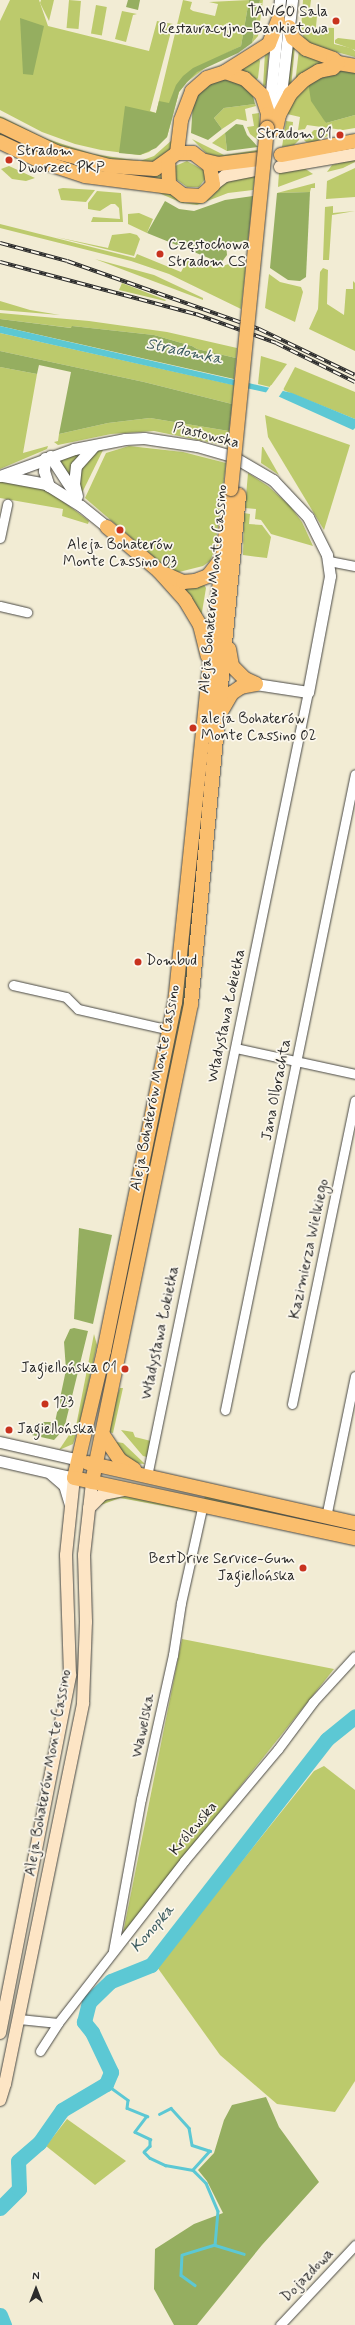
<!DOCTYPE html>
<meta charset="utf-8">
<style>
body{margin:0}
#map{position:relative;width:355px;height:2325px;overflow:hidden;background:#f2ecd4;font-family:Mynerve,sans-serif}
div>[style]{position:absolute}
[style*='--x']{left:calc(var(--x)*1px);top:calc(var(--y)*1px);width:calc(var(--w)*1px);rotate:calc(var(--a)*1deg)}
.green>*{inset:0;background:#bcca6c;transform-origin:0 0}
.forest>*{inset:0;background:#95ae60}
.water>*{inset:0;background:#5cc8d4}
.pier>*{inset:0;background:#f2ecd4}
.stream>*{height:2.5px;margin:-1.25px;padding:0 1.25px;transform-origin:1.25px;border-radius:1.25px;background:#5cc8d4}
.river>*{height:15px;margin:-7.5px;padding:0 7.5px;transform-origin:7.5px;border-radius:7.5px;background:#5cc8d4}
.roads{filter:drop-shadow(0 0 1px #494844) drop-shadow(0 0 1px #494844)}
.minor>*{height:9px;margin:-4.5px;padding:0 4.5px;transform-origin:4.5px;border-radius:4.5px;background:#fff}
.tertiary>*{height:11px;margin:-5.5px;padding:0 5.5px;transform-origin:5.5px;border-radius:5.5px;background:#fff}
.secondary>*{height:12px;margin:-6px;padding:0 6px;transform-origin:6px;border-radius:6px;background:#fde5c5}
.primary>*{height:14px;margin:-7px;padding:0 7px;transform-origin:7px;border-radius:7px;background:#fabe6d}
.rail>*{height:4px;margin-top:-2px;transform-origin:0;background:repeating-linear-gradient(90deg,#fbf7ec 0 8px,#2b2b2b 0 16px);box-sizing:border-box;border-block:1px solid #2b2b2b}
.bridges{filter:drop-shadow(0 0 1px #494844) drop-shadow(0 0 1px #494844)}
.primary-bridge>*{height:14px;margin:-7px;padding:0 7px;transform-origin:7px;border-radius:7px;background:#fabe6d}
.dots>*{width:11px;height:11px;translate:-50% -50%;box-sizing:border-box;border:2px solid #fbf7ec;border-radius:50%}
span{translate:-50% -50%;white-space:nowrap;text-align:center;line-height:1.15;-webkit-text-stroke:3.5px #fbf7ec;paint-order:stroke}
.poi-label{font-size:15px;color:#2b2b2b}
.right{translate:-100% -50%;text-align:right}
.left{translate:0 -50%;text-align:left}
.street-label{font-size:15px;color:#2b2b2b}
.water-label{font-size:16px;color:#3a5a5e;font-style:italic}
.north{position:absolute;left:16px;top:2269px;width:40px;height:40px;-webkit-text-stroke:3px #fbf7ec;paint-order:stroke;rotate:0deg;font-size:11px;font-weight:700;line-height:16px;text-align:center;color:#2b2b2b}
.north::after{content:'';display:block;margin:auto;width:14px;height:18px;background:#2b2b2b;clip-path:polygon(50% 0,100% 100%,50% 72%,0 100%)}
</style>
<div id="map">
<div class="green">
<div style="clip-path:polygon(10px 0,39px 0,48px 26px,149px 51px,157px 21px,173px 24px,150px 111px,156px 113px,183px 0,192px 2px,190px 9px,193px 11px,215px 16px,218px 4px,209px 2px,249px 0,241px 46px,219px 57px,187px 82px,179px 92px,167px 137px,149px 152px,140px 155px,101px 150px,75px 144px,42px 132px,0 110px,0 21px)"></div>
<div style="clip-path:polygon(41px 0,54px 0,49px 21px,40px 3px)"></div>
<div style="left:69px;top:0;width:12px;height:28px;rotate:5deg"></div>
<div style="clip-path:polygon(260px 0,263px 0,258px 36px,252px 43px)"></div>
<div style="clip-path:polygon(303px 0,311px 0,309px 15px,317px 16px,316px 27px,334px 28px,334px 44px,351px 48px,355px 51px,355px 57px,314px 46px,304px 39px,301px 29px)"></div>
<div style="left:96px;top:5px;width:11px;height:29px;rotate:10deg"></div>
<div style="clip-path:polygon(122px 11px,137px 14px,133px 15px,126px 42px,115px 39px)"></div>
<div style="clip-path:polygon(338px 38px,355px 40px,355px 50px,335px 43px,335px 40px)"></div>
<div style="clip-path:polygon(292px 46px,295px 46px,291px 88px,285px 93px)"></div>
<div style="clip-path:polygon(269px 49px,266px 85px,263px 87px,265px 52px)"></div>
<div style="clip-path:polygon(299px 50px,334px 62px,295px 84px)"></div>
<div style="clip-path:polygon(258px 57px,260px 61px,258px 78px,254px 82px,229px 70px)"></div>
<div style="clip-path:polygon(308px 82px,326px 123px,355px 115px,355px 128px,343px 130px,307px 125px,305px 129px,298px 130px,300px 117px,287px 114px,293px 100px)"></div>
<div style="clip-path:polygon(255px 104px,256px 106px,245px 109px,247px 121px,237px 119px,222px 129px,214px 118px,224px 108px)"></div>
<div style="clip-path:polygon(259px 113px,260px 127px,259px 141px,250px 134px,247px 127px,254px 126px,252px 114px)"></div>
<div style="clip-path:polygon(0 116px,44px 138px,93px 154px,140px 161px,154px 156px,172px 140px,171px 149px,156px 163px,132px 164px,67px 151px,0 120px)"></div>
<div style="clip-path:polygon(286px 121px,293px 122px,292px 134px,299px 136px,299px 140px,294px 145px,282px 147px)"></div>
<div style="clip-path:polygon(0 130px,139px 173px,161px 174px,162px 179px,73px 168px,0 137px)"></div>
<div style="clip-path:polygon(314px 130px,331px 131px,332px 134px,315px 142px,306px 142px,304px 140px)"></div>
<div style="clip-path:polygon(225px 133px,227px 151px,212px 143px)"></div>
<div style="clip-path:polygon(192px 139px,224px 155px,258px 150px,257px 154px,221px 160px,209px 156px)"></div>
<div style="clip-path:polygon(355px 159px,355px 162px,343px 168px,327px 172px,332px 165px)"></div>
<div style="clip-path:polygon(187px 161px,205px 171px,206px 178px,199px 187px,187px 187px,173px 177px,175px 166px)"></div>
<div style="clip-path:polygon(9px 166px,35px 178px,26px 181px,12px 179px,1px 169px)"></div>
<div style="clip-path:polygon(304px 168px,313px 174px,278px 187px,279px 172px)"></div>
<div style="clip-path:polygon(355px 168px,355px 197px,326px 199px,327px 181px)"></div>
<div style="clip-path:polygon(255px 175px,253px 190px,228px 193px,197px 205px,182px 203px,152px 190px,168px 192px,185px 203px,197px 203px,211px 197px,223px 183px)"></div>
<div style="clip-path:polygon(315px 183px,315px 188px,311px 188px,310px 192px,277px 193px)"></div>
<div style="clip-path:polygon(63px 188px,95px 190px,86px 202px,61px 200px,58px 189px)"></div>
<div style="clip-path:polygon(97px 191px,121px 193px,123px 222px,91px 222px,93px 217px,120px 219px,119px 208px,115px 204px,111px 204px,100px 211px,88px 209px,88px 203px)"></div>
<div style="clip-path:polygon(333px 206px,333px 213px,355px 211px,332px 215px,329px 260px,323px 260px,325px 207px)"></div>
<div style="clip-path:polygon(139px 213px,153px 219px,147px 233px,128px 224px,128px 214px)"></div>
<div style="clip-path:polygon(0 224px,135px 258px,137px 254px,181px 272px,189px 257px,216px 268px,232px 263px,246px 264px,241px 309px,169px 274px,131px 261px,0 228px)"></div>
<div style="clip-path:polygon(130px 233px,137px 235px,140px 239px,134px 256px,56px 237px,108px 248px,112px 235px)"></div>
<div style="clip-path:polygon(95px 259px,154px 275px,203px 298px,203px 300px)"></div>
<div style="clip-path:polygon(323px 268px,328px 270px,327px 304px,344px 315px,346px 289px,353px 289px,353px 281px,355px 283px,355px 351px,309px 329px,318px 309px,320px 272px)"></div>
<div style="clip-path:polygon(269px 274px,280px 282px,301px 287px,303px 292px,295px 322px,265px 308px)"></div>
<div style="clip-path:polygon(122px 283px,166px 300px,165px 301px,119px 290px)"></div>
<div style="clip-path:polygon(0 301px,30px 310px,60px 315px,0 310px)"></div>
<div style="clip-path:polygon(0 313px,89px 321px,167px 332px,237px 348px,236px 358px,197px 349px,192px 346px,154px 335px,72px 326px,72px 328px,0 319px)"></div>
<div style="clip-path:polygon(0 333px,234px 385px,232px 404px,144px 382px,0 351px)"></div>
<div style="clip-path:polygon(261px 356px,287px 364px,270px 387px,258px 384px)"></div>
<div style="clip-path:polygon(0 367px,37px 374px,23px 453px,48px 446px,47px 449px,0 469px)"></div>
<div style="clip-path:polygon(295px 367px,355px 392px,355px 419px,283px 390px)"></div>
<div style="clip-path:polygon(265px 415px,350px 445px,324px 530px,268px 437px)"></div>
<div style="clip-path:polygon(150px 418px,229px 431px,228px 446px,154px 431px,111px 434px,58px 445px,54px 442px,58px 441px,59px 434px,108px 423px)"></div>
<div style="clip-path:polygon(129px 446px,183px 452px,226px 463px,215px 549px,210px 561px,203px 566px,179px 572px,170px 571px,85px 498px,106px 453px)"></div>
<div style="clip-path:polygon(262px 447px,263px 447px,279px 475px,261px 463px)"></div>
<div style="clip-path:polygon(104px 448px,81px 495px,77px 472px,97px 450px)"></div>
<div style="clip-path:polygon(81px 453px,70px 482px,59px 458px)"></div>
<div style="clip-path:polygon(248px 473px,268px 486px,290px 506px,302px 522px,313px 546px,271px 534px,261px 520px,255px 519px,256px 509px,245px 508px)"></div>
<div style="clip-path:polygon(0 482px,33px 482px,56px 496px,89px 521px,88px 524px,62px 516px,63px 509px,0 498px)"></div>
<div style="clip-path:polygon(244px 513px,250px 514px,249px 524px,262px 525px,271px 537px,267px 558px,243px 555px)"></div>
<div style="clip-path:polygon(203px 583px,206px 588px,201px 618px,183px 589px,183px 586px)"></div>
<div style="clip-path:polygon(217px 684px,184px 1016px,116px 1334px,202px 792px)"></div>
<div style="clip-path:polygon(94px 1334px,97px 1345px,79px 1426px,76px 1426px)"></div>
<div style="clip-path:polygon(120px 1388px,123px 1388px,113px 1433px,109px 1432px,112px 1408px)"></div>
<div style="clip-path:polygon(121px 1430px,133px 1432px,135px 1437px,151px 1441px,147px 1457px,143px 1456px)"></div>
<div style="clip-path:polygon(69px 1435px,76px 1435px,73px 1444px,59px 1450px)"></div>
<div style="clip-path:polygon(110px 1441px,123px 1443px,145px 1464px,131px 1463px)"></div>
<div style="clip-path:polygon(113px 1494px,197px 1509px,197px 1512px,120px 1498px,98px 1506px)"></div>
<div style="clip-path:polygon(205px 1496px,355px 1528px,355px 1533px,204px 1499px)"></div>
<div style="clip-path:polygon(182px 1639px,334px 1669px,123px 1933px)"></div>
<div style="clip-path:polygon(324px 1766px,355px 1790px,355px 2081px,335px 2112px,277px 2104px,220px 2055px,157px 1967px,314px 1771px)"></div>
<div style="clip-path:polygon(67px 2119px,126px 2161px,95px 2185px,46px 2146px)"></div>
</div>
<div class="forest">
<div style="clip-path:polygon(128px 0,140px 0,138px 10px,126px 7px)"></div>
<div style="clip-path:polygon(249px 0,260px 0,252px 43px,238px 53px,197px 72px,187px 82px,179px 92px,167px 137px,156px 148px,140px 155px,119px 153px,125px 106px,156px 113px,159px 101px,169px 103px,176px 85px,183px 76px,193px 68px,241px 46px)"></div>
<div style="clip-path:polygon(20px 18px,44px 26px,33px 75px,23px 74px)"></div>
<div style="clip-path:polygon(339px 70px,355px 71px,355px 115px,326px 123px,311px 101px,308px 82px)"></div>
<div style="clip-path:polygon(227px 78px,251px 88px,255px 104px,224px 108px,214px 118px,222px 129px,208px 140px,191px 133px,193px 102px,204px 86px)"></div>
<div style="clip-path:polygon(236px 124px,243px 125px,247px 135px,258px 147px,227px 151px,225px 133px)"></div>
<div style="clip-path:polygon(310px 192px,306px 277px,300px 281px,288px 280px,270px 268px,277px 193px)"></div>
<div style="clip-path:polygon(253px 196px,248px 241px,226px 243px,227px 255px,221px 263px,147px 233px,165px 201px,179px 209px,194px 211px,225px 200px)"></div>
<div style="clip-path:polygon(0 319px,71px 328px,72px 326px,154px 335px,192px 346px,197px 349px,236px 358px,234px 379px,0 326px)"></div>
<div style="clip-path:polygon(0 351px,144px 382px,232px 404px,229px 431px,150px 418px,108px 423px,59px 434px,71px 372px,39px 365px,37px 374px,0 367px)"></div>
<div style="clip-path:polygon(79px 1228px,112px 1235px,93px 1324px,74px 1319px)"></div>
<div style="clip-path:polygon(74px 1328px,88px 1331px,64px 1429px,54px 1440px,32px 1435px,32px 1428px,38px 1422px,55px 1422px,66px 1370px,64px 1342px,70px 1329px)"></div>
<div style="clip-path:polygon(266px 2097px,279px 2127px,319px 2182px,262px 2245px,197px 2325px,174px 2325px,154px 2289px,155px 2249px,194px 2224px,223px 2213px,207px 2181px,198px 2170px,214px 2153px,224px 2120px,232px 2105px)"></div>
</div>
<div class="water">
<div style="clip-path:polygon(0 326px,292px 393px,355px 419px,355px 428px,353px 430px,273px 394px,0 333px)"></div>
</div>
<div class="pier">
<div style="clip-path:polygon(271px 385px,284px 389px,278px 398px,265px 394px)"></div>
</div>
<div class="stream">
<div style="--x:106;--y:2084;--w:27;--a:36"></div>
<div style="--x:128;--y:2100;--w:8;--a:97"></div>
<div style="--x:127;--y:2108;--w:22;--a:22"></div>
<div style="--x:147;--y:2116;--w:20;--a:127"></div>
<div style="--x:135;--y:2132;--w:17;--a:25"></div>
<div style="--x:150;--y:2139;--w:7;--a:90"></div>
<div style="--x:150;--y:2146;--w:8;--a:135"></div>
<div style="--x:144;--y:2152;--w:8;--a:45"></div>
<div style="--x:150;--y:2158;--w:17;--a:25"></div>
<div style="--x:165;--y:2165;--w:28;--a:10"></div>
<div style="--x:193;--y:2170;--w:18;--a:45"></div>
<div style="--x:206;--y:2183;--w:30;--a:67"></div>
<div style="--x:218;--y:2211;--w:34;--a:95"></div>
<div style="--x:215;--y:2245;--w:34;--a:163"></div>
<div style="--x:182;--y:2255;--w:20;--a:93"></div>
<div style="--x:181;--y:2275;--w:17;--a:36"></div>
<div style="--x:159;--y:2114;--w:13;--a:-27"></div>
<div style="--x:171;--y:2108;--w:27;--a:48"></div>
<div style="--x:189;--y:2128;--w:17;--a:80"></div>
<div style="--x:192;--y:2145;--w:19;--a:18"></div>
<div style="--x:210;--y:2151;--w:25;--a:132"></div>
<div style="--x:215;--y:2245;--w:30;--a:17"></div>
</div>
<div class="river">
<div style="--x:0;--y:2208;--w:27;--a:-45"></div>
<div style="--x:19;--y:2189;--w:28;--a:-92"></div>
<div style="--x:18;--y:2161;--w:28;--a:-41"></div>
<div style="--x:39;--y:2143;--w:40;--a:-55.1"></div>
<div style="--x:62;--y:2110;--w:51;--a:-30.6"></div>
<div style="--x:106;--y:2084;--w:13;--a:-67"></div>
<div style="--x:111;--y:2072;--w:44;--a:-115.4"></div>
<div style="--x:92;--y:2032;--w:13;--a:-129"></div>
<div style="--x:84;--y:2022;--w:21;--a:-76"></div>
<div style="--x:89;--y:2002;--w:30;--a:-44"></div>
<div style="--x:111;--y:1981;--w:43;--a:-21.8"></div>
<div style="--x:151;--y:1965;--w:286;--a:-52.1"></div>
<div style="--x:327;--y:1739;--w:36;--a:-39"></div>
<div style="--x:0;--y:2315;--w:11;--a:68"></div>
</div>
<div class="roads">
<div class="minor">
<div style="--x:0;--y:538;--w:35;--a:-78"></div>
<div style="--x:329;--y:561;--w:26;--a:11"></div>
<div style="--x:0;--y:606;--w:28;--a:13"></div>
<div style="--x:13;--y:985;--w:54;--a:12.8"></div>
<div style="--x:66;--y:997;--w:17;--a:45"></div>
<div style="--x:78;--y:1009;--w:94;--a:12.9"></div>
<div style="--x:236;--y:1048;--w:122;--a:12.3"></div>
<div style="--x:292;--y:1404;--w:310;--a:-78.3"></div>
<div style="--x:225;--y:1410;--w:649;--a:-78.45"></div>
<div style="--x:147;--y:1476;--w:800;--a:-78.4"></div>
<div style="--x:326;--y:1517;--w:144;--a:-78.4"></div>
<div style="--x:113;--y:1951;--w:155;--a:-79.6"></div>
<div style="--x:141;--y:1799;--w:148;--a:-77.5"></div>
<div style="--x:173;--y:1655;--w:53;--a:-81.3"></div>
<div style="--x:181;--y:1603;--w:101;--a:-77.5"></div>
<div style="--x:19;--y:2019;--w:39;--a:6"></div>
<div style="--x:40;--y:2051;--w:33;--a:-57"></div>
<div style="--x:58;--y:2023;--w:205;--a:-52.1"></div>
<div style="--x:184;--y:1861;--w:146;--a:-50"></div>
<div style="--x:278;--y:1749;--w:59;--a:-53.3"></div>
<div style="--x:313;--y:1702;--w:62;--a:-47.6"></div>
<div style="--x:280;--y:2325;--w:110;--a:-46.8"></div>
</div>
<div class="tertiary">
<div style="--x:279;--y:111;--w:112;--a:-83.3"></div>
<div style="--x:269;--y:112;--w:113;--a:-84.4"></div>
<div style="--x:50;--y:456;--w:45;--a:56.7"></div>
<div style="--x:45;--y:458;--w:13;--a:94"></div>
<div style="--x:44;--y:471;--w:16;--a:72"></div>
<div style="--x:0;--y:476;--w:79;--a:-20"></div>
<div style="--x:74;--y:449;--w:52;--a:-11.1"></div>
<div style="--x:125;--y:439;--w:19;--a:-3"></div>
<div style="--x:144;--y:438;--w:54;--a:8.6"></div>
<div style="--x:197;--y:446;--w:36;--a:16"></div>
<div style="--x:232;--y:456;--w:48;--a:30.3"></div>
<div style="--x:273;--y:480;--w:51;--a:46.6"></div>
<div style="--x:308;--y:517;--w:42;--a:63.4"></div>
<div style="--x:327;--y:555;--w:21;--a:82"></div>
<div style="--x:330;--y:576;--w:118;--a:100.7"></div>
<div style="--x:308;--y:692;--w:53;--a:-171.3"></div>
<div style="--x:3;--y:476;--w:44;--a:10.5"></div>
<div style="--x:46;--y:484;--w:41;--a:32.2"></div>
<div style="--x:81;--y:506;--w:33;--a:39"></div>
<div style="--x:77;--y:496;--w:12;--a:-104"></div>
<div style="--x:74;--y:484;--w:18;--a:-84"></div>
<div style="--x:76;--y:466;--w:27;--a:-48"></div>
<div style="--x:0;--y:1442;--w:81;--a:12.8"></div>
<div style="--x:0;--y:1461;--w:76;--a:12.9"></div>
<div style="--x:50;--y:1473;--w:18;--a:41"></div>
<div style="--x:64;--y:1485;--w:21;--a:73"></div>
</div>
<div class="secondary">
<div style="--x:280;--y:167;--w:76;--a:-9.8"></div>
<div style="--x:213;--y:185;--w:15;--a:-37"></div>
<div style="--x:225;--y:176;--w:32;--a:-11"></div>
<div style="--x:89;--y:1508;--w:20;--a:-45"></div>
<div style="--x:103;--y:1494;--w:21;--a:-11"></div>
<div style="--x:0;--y:2033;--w:365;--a:-78.9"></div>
<div style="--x:70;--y:1675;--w:120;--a:-91.9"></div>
<div style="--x:66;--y:1555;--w:77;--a:-84.1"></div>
<div style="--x:0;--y:2100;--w:17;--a:-73"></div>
<div style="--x:5;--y:2084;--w:389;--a:-78.4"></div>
<div style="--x:83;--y:1703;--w:81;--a:-87.9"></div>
<div style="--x:86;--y:1622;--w:67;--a:-91.7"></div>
<div style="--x:84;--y:1555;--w:73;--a:-83.7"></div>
</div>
<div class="primary">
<div style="--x:289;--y:27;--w:12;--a:70"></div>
<div style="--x:293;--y:38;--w:17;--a:40"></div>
<div style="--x:306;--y:49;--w:29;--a:20"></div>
<div style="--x:333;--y:59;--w:6;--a:39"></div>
<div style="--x:338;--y:63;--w:17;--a:10"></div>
<div style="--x:225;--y:72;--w:21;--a:19"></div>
<div style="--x:245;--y:79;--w:23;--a:43"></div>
<div style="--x:262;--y:95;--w:20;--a:72"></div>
<div style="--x:268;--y:114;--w:14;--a:94"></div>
<div style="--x:0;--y:125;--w:62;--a:25.7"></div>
<div style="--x:56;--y:152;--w:55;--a:14.8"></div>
<div style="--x:109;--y:166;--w:46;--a:3.7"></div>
<div style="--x:155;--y:169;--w:27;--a:-36"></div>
<div style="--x:177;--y:153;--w:16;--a:0"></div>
<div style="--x:193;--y:153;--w:21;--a:37"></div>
<div style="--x:210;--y:166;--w:19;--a:81"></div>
<div style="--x:213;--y:185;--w:16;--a:137"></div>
<div style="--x:201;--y:196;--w:18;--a:-177"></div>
<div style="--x:183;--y:195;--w:18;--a:-142"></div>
<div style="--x:169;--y:184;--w:23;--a:-92"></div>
<div style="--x:276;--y:129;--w:14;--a:-78"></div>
<div style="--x:279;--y:115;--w:24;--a:-62"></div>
<div style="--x:290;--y:94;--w:20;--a:-45"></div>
<div style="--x:304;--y:80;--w:17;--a:-31"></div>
<div style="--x:319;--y:71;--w:14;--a:-12"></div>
<div style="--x:333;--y:68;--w:7;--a:-45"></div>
<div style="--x:0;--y:142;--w:44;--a:25.4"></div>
<div style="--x:40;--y:161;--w:47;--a:18.4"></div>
<div style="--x:85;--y:176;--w:86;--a:7.4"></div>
<div style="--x:177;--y:153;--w:33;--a:-83"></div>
<div style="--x:181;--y:120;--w:31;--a:-69"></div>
<div style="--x:192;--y:91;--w:20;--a:-41"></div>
<div style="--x:207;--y:78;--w:19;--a:-18"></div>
<div style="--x:225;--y:72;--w:52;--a:-32.5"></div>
<div style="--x:269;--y:44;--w:25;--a:-69"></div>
<div style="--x:281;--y:155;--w:75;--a:-10.7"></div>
<div style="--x:206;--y:161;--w:12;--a:14"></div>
<div style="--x:218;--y:164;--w:39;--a:-7"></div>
<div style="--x:231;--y:489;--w:176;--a:96.8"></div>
<div style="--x:210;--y:664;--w:340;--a:95.9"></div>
<div style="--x:175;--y:1002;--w:356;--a:101.5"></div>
<div style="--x:104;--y:1351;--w:130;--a:103.3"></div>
<div style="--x:74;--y:1478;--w:287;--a:12.1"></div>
<div style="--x:107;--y:527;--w:68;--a:40.2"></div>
<div style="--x:159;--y:571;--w:39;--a:48"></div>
<div style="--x:185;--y:600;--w:29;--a:59"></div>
<div style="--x:200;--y:625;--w:32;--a:76"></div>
<div style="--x:165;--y:574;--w:20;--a:24"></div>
<div style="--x:183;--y:582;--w:12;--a:-5"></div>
<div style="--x:195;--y:581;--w:14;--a:-21"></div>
<div style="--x:208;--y:576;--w:23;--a:-52"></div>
<div style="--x:229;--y:649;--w:17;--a:80"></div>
<div style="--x:232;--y:666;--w:18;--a:45"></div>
<div style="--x:245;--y:679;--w:12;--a:24"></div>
<div style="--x:222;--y:710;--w:20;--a:-60"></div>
<div style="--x:232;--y:693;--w:11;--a:-34"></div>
<div style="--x:241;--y:687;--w:15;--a:-11"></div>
<div style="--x:103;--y:1435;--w:30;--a:56"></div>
<div style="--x:120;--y:1460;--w:17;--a:33"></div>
<div style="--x:88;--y:1463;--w:274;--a:12.7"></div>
<div style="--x:92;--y:1482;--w:488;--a:-78.3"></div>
<div style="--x:191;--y:1004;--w:511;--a:-84.61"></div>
</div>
</div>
<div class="rail">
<div style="--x:0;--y:243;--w:69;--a:15"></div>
<div style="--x:67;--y:261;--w:204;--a:19.5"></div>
<div style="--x:259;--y:329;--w:106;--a:25.6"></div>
<div style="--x:0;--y:262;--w:203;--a:14.9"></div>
<div style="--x:196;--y:314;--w:85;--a:19.9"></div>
<div style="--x:276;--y:343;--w:88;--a:26.3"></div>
</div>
<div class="bridges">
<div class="primary-bridge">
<div style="--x:231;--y:489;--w:363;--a:-84.3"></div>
</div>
</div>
<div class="dots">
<div style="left:336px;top:21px;background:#c8321e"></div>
<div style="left:340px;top:135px;background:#c8321e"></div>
<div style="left:9px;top:160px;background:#c8321e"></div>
<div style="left:160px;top:254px;background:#c8321e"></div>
<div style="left:120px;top:530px;background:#c8321e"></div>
<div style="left:193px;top:728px;background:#c8321e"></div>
<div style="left:138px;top:962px;background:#c8321e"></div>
<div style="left:125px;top:1369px;background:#c8321e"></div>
<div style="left:45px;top:1404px;background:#c8321e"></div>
<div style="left:9px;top:1430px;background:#c8321e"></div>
<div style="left:303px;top:1568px;background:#c8321e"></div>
</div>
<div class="poi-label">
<span class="right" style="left:328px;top:21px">TANGO Sala<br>Restauracyjno-Bankietowa</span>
<span class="right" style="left:332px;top:135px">Stradom 01</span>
<span class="left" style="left:17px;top:160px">Stradom<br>Dworzec PKP</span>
<span class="left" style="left:168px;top:254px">Częstochowa<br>Stradom CS</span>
<span style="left:120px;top:554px">Aleja Bohaterów<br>Monte Cassino 03</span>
<span class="left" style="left:201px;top:728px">aleja Bohaterów<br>Monte Cassino 02</span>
<span class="left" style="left:146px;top:962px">Dombud</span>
<span class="right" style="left:117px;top:1369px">Jagiellońska 01</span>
<span class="left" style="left:53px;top:1404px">123</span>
<span class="left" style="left:17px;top:1430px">Jagiellońska</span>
<span class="right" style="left:295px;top:1568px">BestDrive Service-Gum<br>Jagiellońska</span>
</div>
<div class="street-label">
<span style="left:206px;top:436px;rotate:14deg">Piastowska</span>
<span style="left:214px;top:589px;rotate:-85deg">Aleja Bohaterów Monte Cassino</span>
<span style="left:227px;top:1016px;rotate:-78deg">Władysława Łokietka</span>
<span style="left:156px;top:1088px;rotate:-79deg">Aleja Bohaterów Monte Cassino</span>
<span style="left:277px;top:1090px;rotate:-79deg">Jana Olbrachta</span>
<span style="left:310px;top:1249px;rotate:-78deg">Kazimierza Wielkiego</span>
<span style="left:161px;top:1333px;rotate:-78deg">Władysława Łokietka</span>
<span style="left:144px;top:1726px;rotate:-78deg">Wawelska</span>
<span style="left:49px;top:1773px;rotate:-80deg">Aleja Bohaterów Monte Cassino</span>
<span style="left:194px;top:1829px;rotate:-50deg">Królewska</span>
<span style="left:308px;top:2276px;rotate:-46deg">Dojazdowa</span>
</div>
<div class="water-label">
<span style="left:184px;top:352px;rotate:12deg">Stradomka</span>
<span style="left:153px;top:1929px;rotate:-49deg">Konopka</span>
</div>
<div class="north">N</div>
</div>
